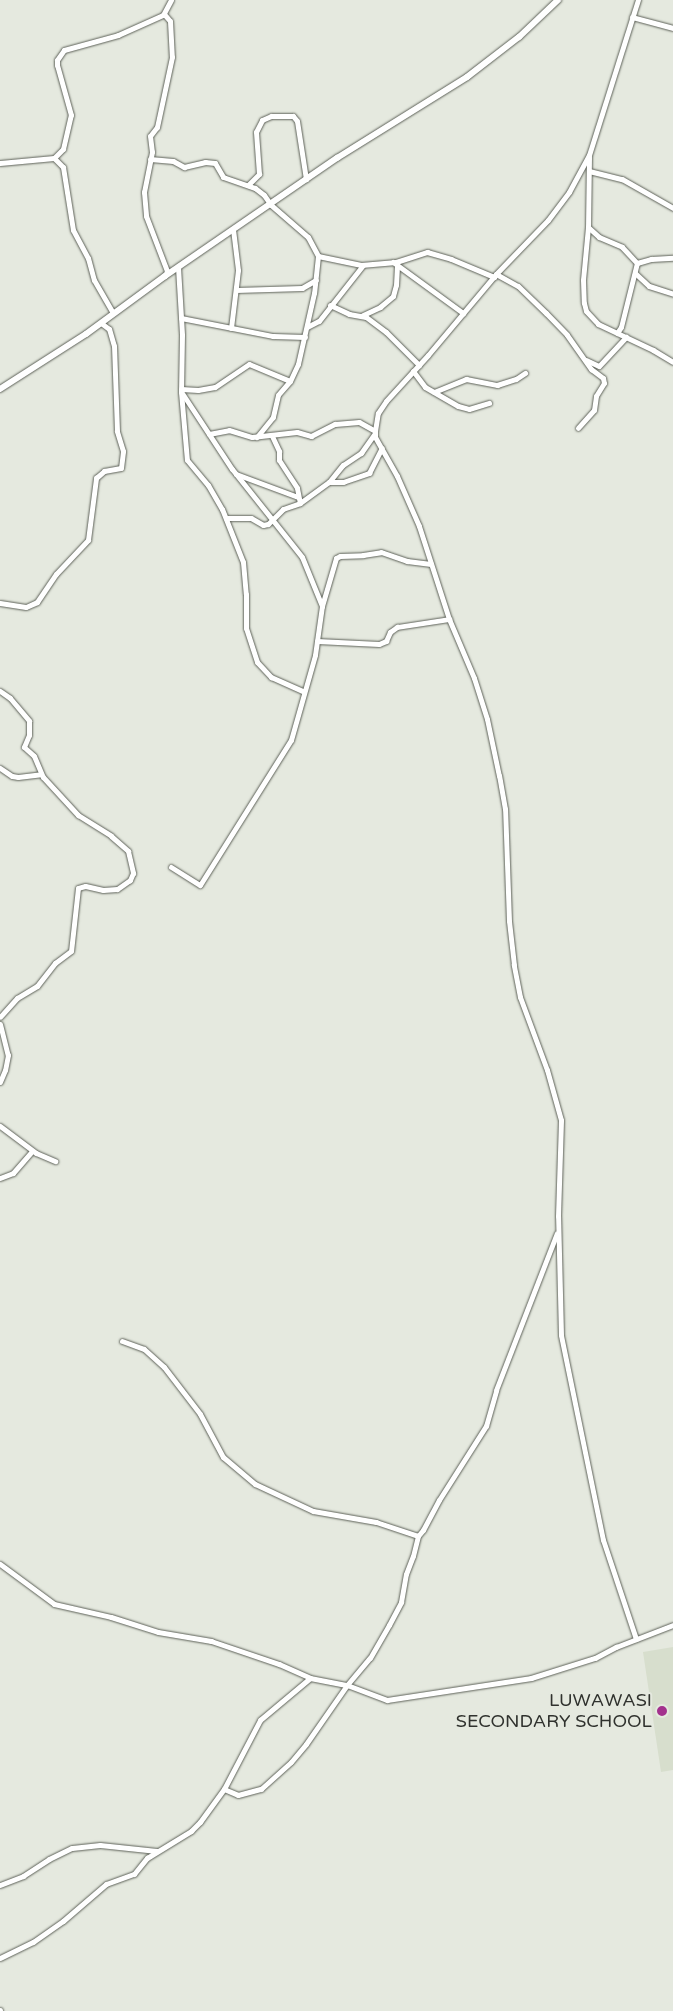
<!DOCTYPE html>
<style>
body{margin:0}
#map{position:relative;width:673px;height:2011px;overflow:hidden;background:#e5e9df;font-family:"Varela Round",sans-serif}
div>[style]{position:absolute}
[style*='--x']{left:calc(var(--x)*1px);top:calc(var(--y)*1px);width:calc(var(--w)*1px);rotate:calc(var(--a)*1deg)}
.built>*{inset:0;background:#d7decd}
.roads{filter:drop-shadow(0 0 1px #5d6158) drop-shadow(0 0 1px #5d6158)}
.minor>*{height:5px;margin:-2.5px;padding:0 2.5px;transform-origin:2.5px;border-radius:2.5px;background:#fff}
.tertiary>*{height:6px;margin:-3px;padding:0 3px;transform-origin:3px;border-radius:3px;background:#fff}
.dots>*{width:14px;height:14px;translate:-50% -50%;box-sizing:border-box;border:2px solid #e5e9df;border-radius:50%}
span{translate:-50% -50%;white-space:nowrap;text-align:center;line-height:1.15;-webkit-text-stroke:4px #e5e9df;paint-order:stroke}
.poi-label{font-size:18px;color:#30322e}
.right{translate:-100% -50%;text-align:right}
</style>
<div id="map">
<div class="built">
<div style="clip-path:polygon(673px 1647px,673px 1770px,661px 1772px,643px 1652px)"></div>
</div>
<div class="roads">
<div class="minor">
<div style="--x:164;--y:14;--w:9;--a:49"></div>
<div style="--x:170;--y:21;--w:36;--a:87"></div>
<div style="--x:172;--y:57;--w:72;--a:102.1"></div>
<div style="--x:157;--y:127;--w:11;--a:128"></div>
<div style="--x:150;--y:136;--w:16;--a:83"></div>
<div style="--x:152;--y:152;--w:41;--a:101.3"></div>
<div style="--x:144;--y:192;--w:24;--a:85"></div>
<div style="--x:146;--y:216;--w:59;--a:69.1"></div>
<div style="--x:167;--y:271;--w:5;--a:112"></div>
<div style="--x:632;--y:17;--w:42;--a:15"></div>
<div style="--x:589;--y:157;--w:70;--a:90.8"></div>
<div style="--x:588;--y:227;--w:53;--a:95.4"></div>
<div style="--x:583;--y:280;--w:23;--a:88"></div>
<div style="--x:584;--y:303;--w:8;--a:76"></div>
<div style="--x:586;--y:311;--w:18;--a:47"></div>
<div style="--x:598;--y:324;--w:61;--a:25.3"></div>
<div style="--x:653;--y:350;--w:23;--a:31"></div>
<div style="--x:54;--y:158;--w:13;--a:45"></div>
<div style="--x:63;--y:167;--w:64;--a:81"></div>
<div style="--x:73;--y:230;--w:32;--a:62"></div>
<div style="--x:88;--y:258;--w:23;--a:75"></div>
<div style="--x:94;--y:280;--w:38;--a:60"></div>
<div style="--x:150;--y:159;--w:23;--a:5"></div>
<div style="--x:173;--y:161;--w:13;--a:29"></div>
<div style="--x:184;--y:167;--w:22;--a:-13"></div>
<div style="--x:205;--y:162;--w:10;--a:6"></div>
<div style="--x:215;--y:163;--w:16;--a:60"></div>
<div style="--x:223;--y:177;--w:34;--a:19"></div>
<div style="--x:255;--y:188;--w:11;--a:38"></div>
<div style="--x:264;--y:195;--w:12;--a:55"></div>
<div style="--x:271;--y:205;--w:49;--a:40.9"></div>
<div style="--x:308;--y:237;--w:21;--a:62"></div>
<div style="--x:318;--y:256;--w:37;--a:96"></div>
<div style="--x:314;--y:293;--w:73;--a:102.7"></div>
<div style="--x:298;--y:364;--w:19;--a:115"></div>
<div style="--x:290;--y:381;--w:18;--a:131"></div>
<div style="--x:278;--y:395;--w:23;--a:103"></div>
<div style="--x:273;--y:417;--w:26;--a:129"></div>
<div style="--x:0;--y:163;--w:54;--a:-5.3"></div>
<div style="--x:54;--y:158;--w:13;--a:-45"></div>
<div style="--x:63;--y:149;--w:35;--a:-77"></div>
<div style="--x:71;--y:115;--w:52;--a:-105.6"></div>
<div style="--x:57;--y:65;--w:5;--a:-90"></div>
<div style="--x:57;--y:60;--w:12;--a:-55"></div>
<div style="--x:64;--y:50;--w:56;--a:-15.5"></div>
<div style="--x:118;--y:35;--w:49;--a:-24"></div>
<div style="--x:163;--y:15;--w:17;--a:-62"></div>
<div style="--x:589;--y:171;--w:34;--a:14"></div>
<div style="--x:622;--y:179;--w:59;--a:29.6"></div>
<div style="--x:248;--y:185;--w:16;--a:-45"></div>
<div style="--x:259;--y:174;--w:42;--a:-94.1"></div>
<div style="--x:256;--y:132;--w:13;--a:-63"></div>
<div style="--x:262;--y:120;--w:10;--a:-24"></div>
<div style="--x:271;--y:116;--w:22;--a:0"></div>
<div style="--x:293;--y:116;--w:6;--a:51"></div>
<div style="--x:297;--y:121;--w:59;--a:81.2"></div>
<div style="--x:588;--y:227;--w:15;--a:42"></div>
<div style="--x:599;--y:237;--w:25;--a:23"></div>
<div style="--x:622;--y:247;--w:22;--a:47"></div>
<div style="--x:318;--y:256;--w:44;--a:11.8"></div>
<div style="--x:361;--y:265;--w:35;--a:-5"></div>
<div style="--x:396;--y:262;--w:33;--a:-18"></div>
<div style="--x:427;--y:252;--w:25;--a:16"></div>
<div style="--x:451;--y:259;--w:47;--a:22.7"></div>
<div style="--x:393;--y:262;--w:87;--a:36.1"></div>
<div style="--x:178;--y:267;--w:68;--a:86.6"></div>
<div style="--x:182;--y:335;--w:57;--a:91"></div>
<div style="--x:181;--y:392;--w:68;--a:85"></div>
<div style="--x:187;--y:460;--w:33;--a:50"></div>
<div style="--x:208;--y:485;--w:28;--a:60"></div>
<div style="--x:222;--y:509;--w:57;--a:68.4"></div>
<div style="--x:243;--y:562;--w:32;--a:85"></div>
<div style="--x:246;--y:594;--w:34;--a:90"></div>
<div style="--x:246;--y:628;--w:36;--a:72"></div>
<div style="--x:257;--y:662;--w:21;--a:47"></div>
<div style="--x:271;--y:677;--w:36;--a:24"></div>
<div style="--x:635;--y:273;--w:19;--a:43"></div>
<div style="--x:649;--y:286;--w:25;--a:18"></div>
<div style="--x:496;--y:274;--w:25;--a:29"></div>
<div style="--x:518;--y:286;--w:39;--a:44"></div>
<div style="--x:546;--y:313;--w:30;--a:46"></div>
<div style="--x:567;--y:335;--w:42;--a:54.8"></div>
<div style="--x:591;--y:369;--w:15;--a:37"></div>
<div style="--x:603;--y:378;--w:5;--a:79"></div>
<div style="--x:604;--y:383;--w:15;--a:122"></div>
<div style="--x:596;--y:396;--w:14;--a:98"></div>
<div style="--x:594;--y:410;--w:24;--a:132"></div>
<div style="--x:236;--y:290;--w:66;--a:-1.7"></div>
<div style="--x:302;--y:288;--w:16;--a:-30"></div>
<div style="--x:330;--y:305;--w:21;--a:25"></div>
<div style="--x:349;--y:314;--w:17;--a:10"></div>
<div style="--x:366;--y:317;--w:25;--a:37"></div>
<div style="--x:386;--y:332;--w:47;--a:45"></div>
<div style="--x:363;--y:315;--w:19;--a:-25"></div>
<div style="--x:380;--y:307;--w:17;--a:-40"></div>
<div style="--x:393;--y:296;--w:11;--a:-75"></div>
<div style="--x:396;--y:285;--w:19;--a:-87"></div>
<div style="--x:181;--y:318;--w:94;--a:11.1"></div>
<div style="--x:273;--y:336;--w:32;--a:2"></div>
<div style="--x:307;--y:327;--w:13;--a:-27"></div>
<div style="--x:319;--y:321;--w:71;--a:-51.8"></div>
<div style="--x:231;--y:328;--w:58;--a:-83.1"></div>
<div style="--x:238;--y:270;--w:39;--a:-97"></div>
<div style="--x:617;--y:333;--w:7;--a:-56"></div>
<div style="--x:621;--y:327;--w:66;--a:-76"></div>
<div style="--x:637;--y:263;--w:15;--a:-16"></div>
<div style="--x:651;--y:259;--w:22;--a:-3"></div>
<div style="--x:586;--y:360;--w:14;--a:25"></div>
<div style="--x:599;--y:366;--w:40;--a:-47"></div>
<div style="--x:413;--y:371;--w:20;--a:53"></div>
<div style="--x:425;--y:387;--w:38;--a:30"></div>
<div style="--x:458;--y:406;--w:11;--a:15"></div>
<div style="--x:469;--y:409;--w:21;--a:-17"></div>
<div style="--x:181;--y:389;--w:17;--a:3"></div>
<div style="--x:198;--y:390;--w:17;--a:-10"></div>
<div style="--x:215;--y:387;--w:41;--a:-34.1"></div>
<div style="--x:249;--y:364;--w:44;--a:22.5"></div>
<div style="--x:434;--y:392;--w:35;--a:-22"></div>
<div style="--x:466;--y:379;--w:32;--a:11"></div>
<div style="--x:497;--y:385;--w:20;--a:-18"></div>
<div style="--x:516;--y:379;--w:11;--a:-34"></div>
<div style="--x:182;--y:393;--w:91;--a:56.7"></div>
<div style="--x:232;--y:469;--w:112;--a:51.5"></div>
<div style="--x:302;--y:557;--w:53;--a:67.8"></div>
<div style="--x:209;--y:434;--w:20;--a:-11"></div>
<div style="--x:229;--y:430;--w:24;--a:17"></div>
<div style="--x:252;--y:437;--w:45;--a:-6.3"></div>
<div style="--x:297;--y:432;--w:15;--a:16"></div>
<div style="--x:311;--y:436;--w:27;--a:-27"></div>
<div style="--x:335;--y:424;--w:24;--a:-5"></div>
<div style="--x:359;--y:422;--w:18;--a:29"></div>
<div style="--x:272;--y:436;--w:17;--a:65"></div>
<div style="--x:279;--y:451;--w:9;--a:90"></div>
<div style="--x:279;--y:460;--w:33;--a:57"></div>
<div style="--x:297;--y:488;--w:15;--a:79"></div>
<div style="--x:236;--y:474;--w:66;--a:20.4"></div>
<div style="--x:329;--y:482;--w:14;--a:0"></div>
<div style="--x:343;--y:482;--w:28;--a:-19"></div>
<div style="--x:369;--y:473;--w:28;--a:-63"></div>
<div style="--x:226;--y:518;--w:25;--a:0"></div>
<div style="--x:251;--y:518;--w:14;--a:30"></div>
<div style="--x:263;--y:525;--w:5;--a:-11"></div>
<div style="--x:268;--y:524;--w:21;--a:-45"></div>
<div style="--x:283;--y:509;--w:18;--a:-19"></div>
<div style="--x:300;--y:503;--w:36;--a:-36"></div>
<div style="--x:329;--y:482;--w:22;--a:-51"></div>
<div style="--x:343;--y:465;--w:22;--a:-34"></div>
<div style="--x:361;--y:453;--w:24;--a:-55"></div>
<div style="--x:0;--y:603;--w:26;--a:9"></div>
<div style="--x:26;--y:607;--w:12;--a:-24"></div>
<div style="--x:37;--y:602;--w:34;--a:-56"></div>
<div style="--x:56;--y:574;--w:47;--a:-46.7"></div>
<div style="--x:88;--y:540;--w:63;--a:-82.6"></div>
<div style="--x:96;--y:478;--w:11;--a:-41"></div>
<div style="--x:104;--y:471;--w:17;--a:-10"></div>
<div style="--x:121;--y:468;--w:17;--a:-83"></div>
<div style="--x:123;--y:451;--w:21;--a:-107"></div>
<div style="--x:117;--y:431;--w:85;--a:-92"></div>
<div style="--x:114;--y:346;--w:18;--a:-106"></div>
<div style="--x:109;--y:329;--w:10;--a:-143"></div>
<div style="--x:317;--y:641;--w:62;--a:2.8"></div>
<div style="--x:379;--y:644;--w:8;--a:-23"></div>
<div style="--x:386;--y:641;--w:10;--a:-66"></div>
<div style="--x:390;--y:632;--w:9;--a:-36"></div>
<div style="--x:397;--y:627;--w:53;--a:-8.7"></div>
<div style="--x:0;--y:691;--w:12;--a:35"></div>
<div style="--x:10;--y:698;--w:30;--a:50"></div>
<div style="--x:29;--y:721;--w:14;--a:90"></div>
<div style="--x:29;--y:735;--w:13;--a:113"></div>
<div style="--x:24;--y:747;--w:13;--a:42"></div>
<div style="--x:34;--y:756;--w:23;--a:67"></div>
<div style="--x:43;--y:777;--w:52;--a:47.4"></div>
<div style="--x:78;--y:815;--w:39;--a:32"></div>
<div style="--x:111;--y:836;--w:23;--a:41"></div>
<div style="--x:128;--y:851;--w:23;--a:77"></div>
<div style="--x:133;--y:873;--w:8;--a:113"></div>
<div style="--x:130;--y:880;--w:16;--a:145"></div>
<div style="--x:117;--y:889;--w:14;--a:176"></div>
<div style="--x:103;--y:890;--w:18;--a:-167"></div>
<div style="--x:85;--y:886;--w:7;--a:164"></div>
<div style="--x:78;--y:888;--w:63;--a:96.3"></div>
<div style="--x:71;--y:951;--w:20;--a:143"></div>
<div style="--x:55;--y:963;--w:29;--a:128"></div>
<div style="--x:37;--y:986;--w:23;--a:149"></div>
<div style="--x:17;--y:998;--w:25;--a:132"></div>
<div style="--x:0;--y:768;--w:14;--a:34"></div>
<div style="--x:12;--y:776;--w:6;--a:9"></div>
<div style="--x:18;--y:777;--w:23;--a:-7"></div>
<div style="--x:171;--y:867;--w:34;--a:32"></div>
<div style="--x:200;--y:885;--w:171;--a:-57.9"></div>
<div style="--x:291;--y:740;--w:88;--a:-74.2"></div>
<div style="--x:315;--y:655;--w:49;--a:-81.9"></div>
<div style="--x:322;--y:606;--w:50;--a:-73.7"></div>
<div style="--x:336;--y:558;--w:4;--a:-27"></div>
<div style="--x:340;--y:556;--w:23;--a:-2"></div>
<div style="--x:363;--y:555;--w:18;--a:-9"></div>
<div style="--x:381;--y:552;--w:28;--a:19"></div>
<div style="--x:407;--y:561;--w:24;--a:7"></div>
<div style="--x:0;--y:1024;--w:32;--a:76"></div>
<div style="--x:8;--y:1055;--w:15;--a:101"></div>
<div style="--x:5;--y:1070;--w:13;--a:113"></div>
<div style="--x:0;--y:1126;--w:45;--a:36.9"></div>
<div style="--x:36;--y:1153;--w:21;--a:23"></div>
<div style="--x:0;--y:1178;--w:14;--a:-21"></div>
<div style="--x:13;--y:1173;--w:29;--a:-49"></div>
<div style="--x:122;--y:1341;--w:23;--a:20"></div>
<div style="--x:144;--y:1349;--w:27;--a:42"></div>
<div style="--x:164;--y:1367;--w:59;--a:52.5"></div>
<div style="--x:200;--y:1414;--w:49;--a:61.9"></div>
<div style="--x:223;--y:1457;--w:42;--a:40.2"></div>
<div style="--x:255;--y:1484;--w:64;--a:25"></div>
<div style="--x:313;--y:1511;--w:64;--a:9.9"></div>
<div style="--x:376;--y:1522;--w:44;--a:18.4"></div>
<div style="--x:418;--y:1536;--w:8;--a:-50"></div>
<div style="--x:423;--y:1530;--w:34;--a:-62"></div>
<div style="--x:439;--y:1500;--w:88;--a:-57.6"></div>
<div style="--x:486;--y:1426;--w:37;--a:-74"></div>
<div style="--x:496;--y:1390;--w:168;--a:-68.8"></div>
<div style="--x:0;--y:1564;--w:67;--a:36.5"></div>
<div style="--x:54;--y:1604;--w:58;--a:12.8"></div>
<div style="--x:111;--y:1617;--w:49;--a:17.7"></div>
<div style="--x:158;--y:1632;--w:54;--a:9.6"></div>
<div style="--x:211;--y:1641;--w:72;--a:18.7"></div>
<div style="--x:279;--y:1664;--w:34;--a:24"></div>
<div style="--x:310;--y:1678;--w:38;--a:11"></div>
<div style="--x:347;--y:1685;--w:43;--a:20.6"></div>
<div style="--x:387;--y:1700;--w:146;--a:-8.7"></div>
<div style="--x:531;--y:1678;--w:67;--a:-17.4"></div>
<div style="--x:595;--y:1658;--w:24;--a:-28"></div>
<div style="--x:616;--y:1647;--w:61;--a:-21.1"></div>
<div style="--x:636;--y:1639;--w:104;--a:-108.4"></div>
<div style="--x:603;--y:1540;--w:209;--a:-101.6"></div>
<div style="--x:561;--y:1335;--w:119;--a:-91.4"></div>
<div style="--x:558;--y:1216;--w:96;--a:-88.2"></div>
<div style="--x:561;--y:1120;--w:52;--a:-105.6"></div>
<div style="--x:547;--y:1070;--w:78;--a:-110.3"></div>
<div style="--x:520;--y:997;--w:33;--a:-101"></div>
<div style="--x:514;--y:965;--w:44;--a:-96.5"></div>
<div style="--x:509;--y:921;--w:112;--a:-92"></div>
<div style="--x:505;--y:809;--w:34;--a:-100"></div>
<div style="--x:499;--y:776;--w:58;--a:-101.9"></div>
<div style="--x:487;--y:719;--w:43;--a:-107.6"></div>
<div style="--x:474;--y:678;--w:64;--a:-113"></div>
<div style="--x:449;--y:619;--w:98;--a:-107.9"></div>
<div style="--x:419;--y:526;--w:55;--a:-113.7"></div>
<div style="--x:397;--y:476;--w:45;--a:-119.4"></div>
<div style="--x:375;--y:437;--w:6;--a:-90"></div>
<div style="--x:375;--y:431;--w:18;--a:-81"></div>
<div style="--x:378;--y:413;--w:14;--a:-56"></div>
<div style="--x:386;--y:401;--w:62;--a:-47.6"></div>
<div style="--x:428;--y:355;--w:106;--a:-50"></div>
<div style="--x:496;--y:274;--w:75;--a:-46.1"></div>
<div style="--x:548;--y:220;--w:35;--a:-53"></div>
<div style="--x:569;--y:192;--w:42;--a:-61.6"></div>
<div style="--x:589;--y:155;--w:163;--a:-72.5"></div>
<div style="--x:224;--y:1789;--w:15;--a:23"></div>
<div style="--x:238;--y:1795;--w:24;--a:-15"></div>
<div style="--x:261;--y:1789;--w:40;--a:-42"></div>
<div style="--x:291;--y:1762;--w:23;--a:-50"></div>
<div style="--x:306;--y:1744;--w:72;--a:-55.2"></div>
<div style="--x:347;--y:1685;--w:35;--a:-50"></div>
<div style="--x:370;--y:1658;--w:38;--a:-60"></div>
<div style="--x:389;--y:1625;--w:26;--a:-62"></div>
<div style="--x:401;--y:1602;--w:28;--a:-80"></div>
<div style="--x:406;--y:1574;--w:19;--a:-69"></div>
<div style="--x:413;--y:1556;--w:21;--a:-76"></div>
<div style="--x:0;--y:1885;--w:25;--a:-21"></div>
<div style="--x:23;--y:1876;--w:31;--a:-33"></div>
<div style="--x:49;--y:1859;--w:25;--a:-26"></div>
<div style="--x:72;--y:1848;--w:28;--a:-6"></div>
<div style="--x:100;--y:1845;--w:57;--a:6"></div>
<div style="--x:0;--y:1958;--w:37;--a:-26"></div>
<div style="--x:33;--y:1942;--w:37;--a:-35"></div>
<div style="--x:63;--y:1921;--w:57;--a:-40.7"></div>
<div style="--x:106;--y:1884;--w:30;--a:-20"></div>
<div style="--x:134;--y:1874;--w:21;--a:-51"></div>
<div style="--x:147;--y:1858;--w:52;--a:-31.5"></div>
<div style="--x:191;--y:1831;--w:13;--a:-45"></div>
<div style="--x:200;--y:1822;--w:41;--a:-54"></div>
<div style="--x:224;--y:1789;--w:78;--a:-62.4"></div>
<div style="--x:260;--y:1720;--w:65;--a:-40"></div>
<div style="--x:0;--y:2010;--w:1;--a:90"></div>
</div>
<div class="tertiary">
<div style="--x:0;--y:389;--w:102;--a:-32.6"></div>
<div style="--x:86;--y:334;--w:98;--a:-36.3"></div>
<div style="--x:165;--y:276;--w:209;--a:-34.5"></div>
<div style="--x:337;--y:158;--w:153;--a:-31.9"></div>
<div style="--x:467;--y:77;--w:66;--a:-37.6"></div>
<div style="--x:519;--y:37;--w:54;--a:-43.5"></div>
</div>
</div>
<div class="dots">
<div style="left:662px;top:1711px;background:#a3318d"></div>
</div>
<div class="poi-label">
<span class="right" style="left:652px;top:1711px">LUWAWASI<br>SECONDARY SCHOOL</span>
</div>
</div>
